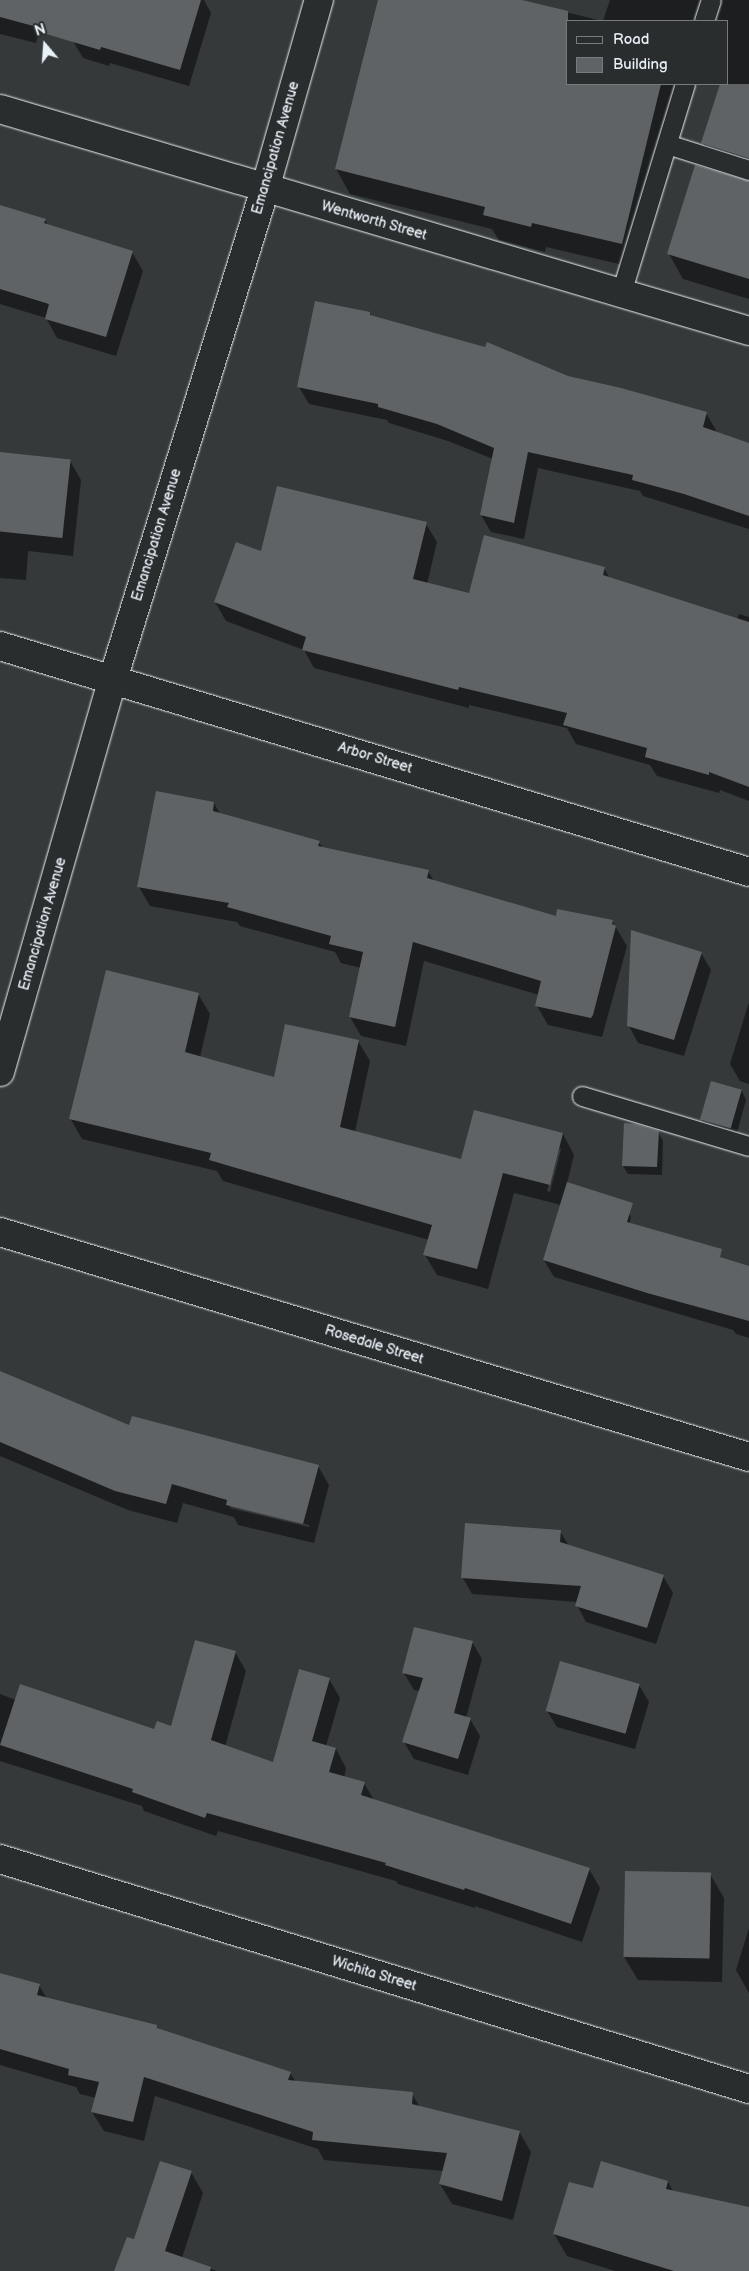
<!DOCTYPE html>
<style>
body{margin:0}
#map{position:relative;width:749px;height:2271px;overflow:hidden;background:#35393a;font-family:"Balsamiq Sans",sans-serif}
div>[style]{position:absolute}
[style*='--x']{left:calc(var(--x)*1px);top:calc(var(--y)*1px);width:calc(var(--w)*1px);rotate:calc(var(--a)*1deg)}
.shadow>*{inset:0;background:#0007}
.building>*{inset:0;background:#5f6365;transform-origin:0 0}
.roads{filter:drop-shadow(0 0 1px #e8f1f8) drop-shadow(0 0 1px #e8f1f8)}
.lane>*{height:19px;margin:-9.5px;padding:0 9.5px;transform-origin:9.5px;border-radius:9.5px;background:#2a2d2e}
.street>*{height:28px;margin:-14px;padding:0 14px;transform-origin:14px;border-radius:14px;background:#2a2d2e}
.secondary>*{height:28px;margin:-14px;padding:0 14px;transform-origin:14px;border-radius:14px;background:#2a2d2e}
span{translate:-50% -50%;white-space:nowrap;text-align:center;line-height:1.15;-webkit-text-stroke:5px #2a2d2e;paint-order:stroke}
.street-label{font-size:14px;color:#e8f1f8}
.legend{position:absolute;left:566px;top:20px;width:162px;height:65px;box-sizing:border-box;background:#2a2d2e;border:1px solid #767b7f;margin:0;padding:6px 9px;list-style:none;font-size:15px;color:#e8f1f8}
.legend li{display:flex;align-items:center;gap:10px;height:25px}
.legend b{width:25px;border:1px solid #767b7f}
.north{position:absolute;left:20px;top:20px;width:50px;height:50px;-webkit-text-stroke:4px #2a2d2e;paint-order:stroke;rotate:342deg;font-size:14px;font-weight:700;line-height:20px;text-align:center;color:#e8f1f8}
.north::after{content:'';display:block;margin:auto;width:18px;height:22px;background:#e8f1f8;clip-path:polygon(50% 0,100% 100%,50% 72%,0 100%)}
</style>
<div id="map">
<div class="shadow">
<div style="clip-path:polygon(0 0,47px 0,36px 43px,0 34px)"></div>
<div style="clip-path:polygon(86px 0,204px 0,211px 13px,189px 86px,110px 63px,109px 66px,83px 58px,73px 41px)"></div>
<div style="clip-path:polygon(379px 0,517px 0,602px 21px,568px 21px,568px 84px,680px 84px,636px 268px,546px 247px,545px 252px,499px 240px,492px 229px,350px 194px,336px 169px)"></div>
<div style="clip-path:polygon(610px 0,749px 0,749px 178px,717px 168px,703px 143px,721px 84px,728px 84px,728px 21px,717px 21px,718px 18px,714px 21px,603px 21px)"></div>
<div style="clip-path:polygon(749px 181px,749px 299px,683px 279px,669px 254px)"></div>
<div style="clip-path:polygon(0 206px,45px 220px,48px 226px,132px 252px,143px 271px,116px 356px,57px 338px,46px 318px,0 304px)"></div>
<div style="clip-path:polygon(370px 313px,371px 316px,568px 377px,706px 413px,716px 430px,715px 433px,749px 444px,749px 529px,643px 496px,640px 491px,538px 468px,524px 539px,491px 532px,481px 515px,493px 459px,448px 441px,389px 423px,387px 420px,309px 404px,299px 387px)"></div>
<div style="clip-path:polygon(0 453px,70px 461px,81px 480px,73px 556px,28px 551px,26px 580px,0 578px)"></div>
<div style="clip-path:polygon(426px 524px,437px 542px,427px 584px,470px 595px,604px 568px,610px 579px,737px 620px,739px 614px,749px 617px,749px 801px,720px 790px,719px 793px,657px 776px,650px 765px,576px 744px,567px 728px,469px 705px,469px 708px,314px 668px,304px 650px,226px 621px,215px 602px,262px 552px)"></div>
<div style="clip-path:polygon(214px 803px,220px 814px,319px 842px,323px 848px,428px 871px,434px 881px,556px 918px,612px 921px,627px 946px,602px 1037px,548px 1025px,537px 1006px,539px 995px,424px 961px,406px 1046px,361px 1036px,350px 1017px,361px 968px,341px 963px,335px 952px,240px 926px,237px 922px,150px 906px,139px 887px)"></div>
<div style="clip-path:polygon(701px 953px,711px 970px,684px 1056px,638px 1043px,629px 1026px)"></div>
<div style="clip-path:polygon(evenodd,198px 994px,210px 1014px,200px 1057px,275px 1079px,358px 1041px,370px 1061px,355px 1132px,462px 1161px,563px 1134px,574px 1155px,567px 1183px,621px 1200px,631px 1217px,628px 1231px,749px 1267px,749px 1338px,736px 1334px,733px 1330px,554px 1277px,544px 1260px,561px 1205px,514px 1193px,488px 1289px,437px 1275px,425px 1255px,429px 1240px,223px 1181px,217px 1171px,82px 1139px,70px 1118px,198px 994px,558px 1149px,561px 1149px,550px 1192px,547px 1191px,558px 1149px)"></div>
<div style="clip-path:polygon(749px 1002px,749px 1084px,740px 1081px,730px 1064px)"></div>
<div style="clip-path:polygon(712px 1083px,742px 1091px,746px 1100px,736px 1136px,706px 1128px,701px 1119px)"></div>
<div style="clip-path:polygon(658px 1132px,663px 1141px,662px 1175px,628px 1174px,623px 1166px)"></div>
<div style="clip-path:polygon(evenodd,0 1373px,130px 1427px,318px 1466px,329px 1485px,314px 1543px,238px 1525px,234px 1517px,183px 1503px,177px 1523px,128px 1510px,0 1456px,0 1373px,230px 1505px,309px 1525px,309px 1527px,230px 1508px,230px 1505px)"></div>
<div style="clip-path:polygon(560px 1531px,569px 1546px,663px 1576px,673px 1593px,656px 1644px,586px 1622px,577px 1605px,578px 1602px,472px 1594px,463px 1578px)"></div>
<div style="clip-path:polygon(472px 1642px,482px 1659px,466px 1718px,470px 1719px,480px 1736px,468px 1775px,414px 1759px,404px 1742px,420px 1691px,414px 1690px,404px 1673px)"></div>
<div style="clip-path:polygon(235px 1652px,246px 1671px,225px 1747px,274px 1764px,329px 1679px,340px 1698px,326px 1746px,336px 1749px,346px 1768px,344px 1778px,364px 1783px,374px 1800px,589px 1869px,600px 1888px,582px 1942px,475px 1906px,475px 1908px,398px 1884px,396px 1881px,218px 1831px,216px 1836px,144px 1811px,142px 1806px,0 1761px,0 1694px,16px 1700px,155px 1730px,171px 1727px)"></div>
<div style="clip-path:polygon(639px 1685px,649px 1702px,635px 1749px,557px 1727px,547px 1711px)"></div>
<div style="clip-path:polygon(710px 1874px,724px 1898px,722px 1982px,638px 1980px,624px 1957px)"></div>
<div style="clip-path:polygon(749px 1928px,749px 1993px,736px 1970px)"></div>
<div style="clip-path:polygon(0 1973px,39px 1985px,47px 1999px,157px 2026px,159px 2030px,290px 2073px,296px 2082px,412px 2094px,420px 2107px,520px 2133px,531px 2152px,513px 2220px,452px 2204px,440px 2184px,444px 2171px,324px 2160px,318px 2149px,155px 2096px,144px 2141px,104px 2131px,92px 2112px,96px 2098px,80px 2094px,76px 2087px,0 2065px)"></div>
<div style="clip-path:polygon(191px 2172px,203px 2193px,182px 2258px,217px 2271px,116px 2271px,135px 2241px)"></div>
<div style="clip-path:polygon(668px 2182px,673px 2191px,749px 2208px,749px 2271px,615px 2271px,567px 2256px,554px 2234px,570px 2183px,594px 2190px)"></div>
</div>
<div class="building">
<div style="clip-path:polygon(0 0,201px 0,180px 70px,101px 47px,100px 50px,36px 31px,37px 27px,0 17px)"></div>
<div style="clip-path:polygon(378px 0,522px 0,568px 11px,568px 84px,661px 84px,622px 244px,532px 223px,531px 227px,483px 215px,485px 207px,335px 169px)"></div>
<div style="clip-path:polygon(720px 84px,749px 84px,749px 158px,701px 143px)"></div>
<div style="clip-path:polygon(695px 165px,749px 181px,749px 279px,667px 254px)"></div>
<div style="clip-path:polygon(0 205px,46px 219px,44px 223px,133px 251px,106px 337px,45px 319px,49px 304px,0 289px)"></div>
<div style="clip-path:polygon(315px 301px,370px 312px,370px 315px,485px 347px,487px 342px,568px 376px,621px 388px,707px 412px,703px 427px,749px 443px,749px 516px,684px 494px,632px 480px,633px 475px,528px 452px,514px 523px,480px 515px,494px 448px,437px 424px,378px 407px,378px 404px,297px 387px)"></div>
<div style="left:0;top:452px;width:71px;height:79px;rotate:6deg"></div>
<div style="clip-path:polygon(277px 486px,427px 522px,413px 579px,469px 593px,484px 535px,605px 567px,603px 575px,749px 622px,749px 787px,709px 772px,709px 775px,645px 757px,647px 748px,563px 725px,567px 713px,459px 687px,458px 690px,302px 650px,306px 637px,214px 602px,236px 542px,261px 551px)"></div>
<div style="clip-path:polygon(156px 791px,214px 802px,213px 811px,320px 841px,318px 846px,429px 870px,427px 878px,556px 916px,557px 909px,613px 920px,612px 924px,616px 926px,593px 1015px,591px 1018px,535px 1006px,541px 981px,413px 942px,395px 1027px,349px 1017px,363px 952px,329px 944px,331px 936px,227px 907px,229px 903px,137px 887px)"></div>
<div style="clip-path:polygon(631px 930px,702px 952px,674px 1040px,627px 1026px)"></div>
<div style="clip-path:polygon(106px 970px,199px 993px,185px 1052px,274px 1077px,285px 1024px,359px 1040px,340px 1127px,461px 1159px,474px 1110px,563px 1133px,550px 1185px,503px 1173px,477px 1269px,423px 1255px,432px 1225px,209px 1160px,211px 1153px,69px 1119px)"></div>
<div style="left:711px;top:1081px;width:32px;height:40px;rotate:16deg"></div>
<div style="clip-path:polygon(624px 1123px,636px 1124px,659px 1131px,657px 1167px,622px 1166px)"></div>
<div style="clip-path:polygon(567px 1182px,633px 1203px,627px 1222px,722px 1249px,720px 1257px,749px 1266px,749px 1321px,647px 1293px,543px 1260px)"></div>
<div style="clip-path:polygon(0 1371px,129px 1425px,132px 1416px,319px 1465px,303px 1524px,226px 1505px,227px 1500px,172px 1484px,166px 1504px,115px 1491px,0 1442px)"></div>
<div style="clip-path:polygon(465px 1523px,561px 1530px,560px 1542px,664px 1575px,647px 1628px,575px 1606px,581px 1586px,461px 1578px)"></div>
<div style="clip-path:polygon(414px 1627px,473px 1641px,454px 1713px,471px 1718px,458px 1759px,402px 1742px,423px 1678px,402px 1673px)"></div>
<div style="clip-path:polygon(195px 1640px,236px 1651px,211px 1740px,273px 1762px,299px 1669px,330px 1678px,312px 1741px,336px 1748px,329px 1772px,365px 1782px,361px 1795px,590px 1868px,571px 1924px,465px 1888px,464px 1890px,385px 1865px,386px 1863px,207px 1813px,205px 1818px,132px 1792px,133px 1789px,0 1745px,20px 1684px,154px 1729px,157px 1721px,171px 1726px)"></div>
<div style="left:560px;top:1661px;width:83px;height:52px;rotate:16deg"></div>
<div style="left:625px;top:1871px;width:86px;height:86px;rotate:1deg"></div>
<div style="clip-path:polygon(0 1973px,40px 1984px,37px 1995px,157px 2025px,157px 2028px,291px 2072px,288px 2080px,413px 2092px,412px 2104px,520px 2131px,502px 2201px,439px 2184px,447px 2153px,312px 2140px,313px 2132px,144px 2077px,133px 2122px,91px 2112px,99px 2082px,68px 2075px,69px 2069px,0 2049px)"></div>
<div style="clip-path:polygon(160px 2161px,192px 2171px,165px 2251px,211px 2267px,210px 2271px,114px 2271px,127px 2237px,134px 2239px)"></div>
<div style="clip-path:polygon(601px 2161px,668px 2181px,666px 2189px,749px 2207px,749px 2271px,674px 2271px,553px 2234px,569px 2182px,593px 2188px)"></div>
</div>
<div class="roads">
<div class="lane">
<div style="--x:704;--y:21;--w:22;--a:-72"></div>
<div style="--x:667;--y:144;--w:86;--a:17.6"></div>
<div style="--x:621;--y:293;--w:219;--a:-73"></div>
<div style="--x:582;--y:1096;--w:174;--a:16.7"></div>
</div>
<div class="street">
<div style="--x:0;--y:109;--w:781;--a:16.51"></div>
<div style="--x:0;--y:646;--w:782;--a:16.79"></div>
<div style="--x:0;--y:1232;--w:782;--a:16.72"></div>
<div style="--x:0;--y:1859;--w:784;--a:17.07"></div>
</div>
<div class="secondary">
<div style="--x:0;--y:1072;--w:409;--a:-74"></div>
<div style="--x:113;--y:679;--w:513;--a:-72.77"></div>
<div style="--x:265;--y:189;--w:197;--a:-74.1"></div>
</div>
</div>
<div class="street-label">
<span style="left:276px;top:148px;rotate:-74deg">Emancipation Avenue</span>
<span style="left:374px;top:221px;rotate:16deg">Wentworth Street</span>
<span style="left:157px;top:535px;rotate:-73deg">Emancipation Avenue</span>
<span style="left:375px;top:758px;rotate:17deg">Arbor Street</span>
<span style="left:43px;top:924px;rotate:-74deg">Emancipation Avenue</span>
<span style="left:374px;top:1345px;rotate:17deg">Rosedale Street</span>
<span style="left:374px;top:1974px;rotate:17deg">Wichita Street</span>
</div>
<ul class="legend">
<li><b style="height:6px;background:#2a2d2e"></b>Road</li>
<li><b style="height:14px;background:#5f6365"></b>Building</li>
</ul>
<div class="north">N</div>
</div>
